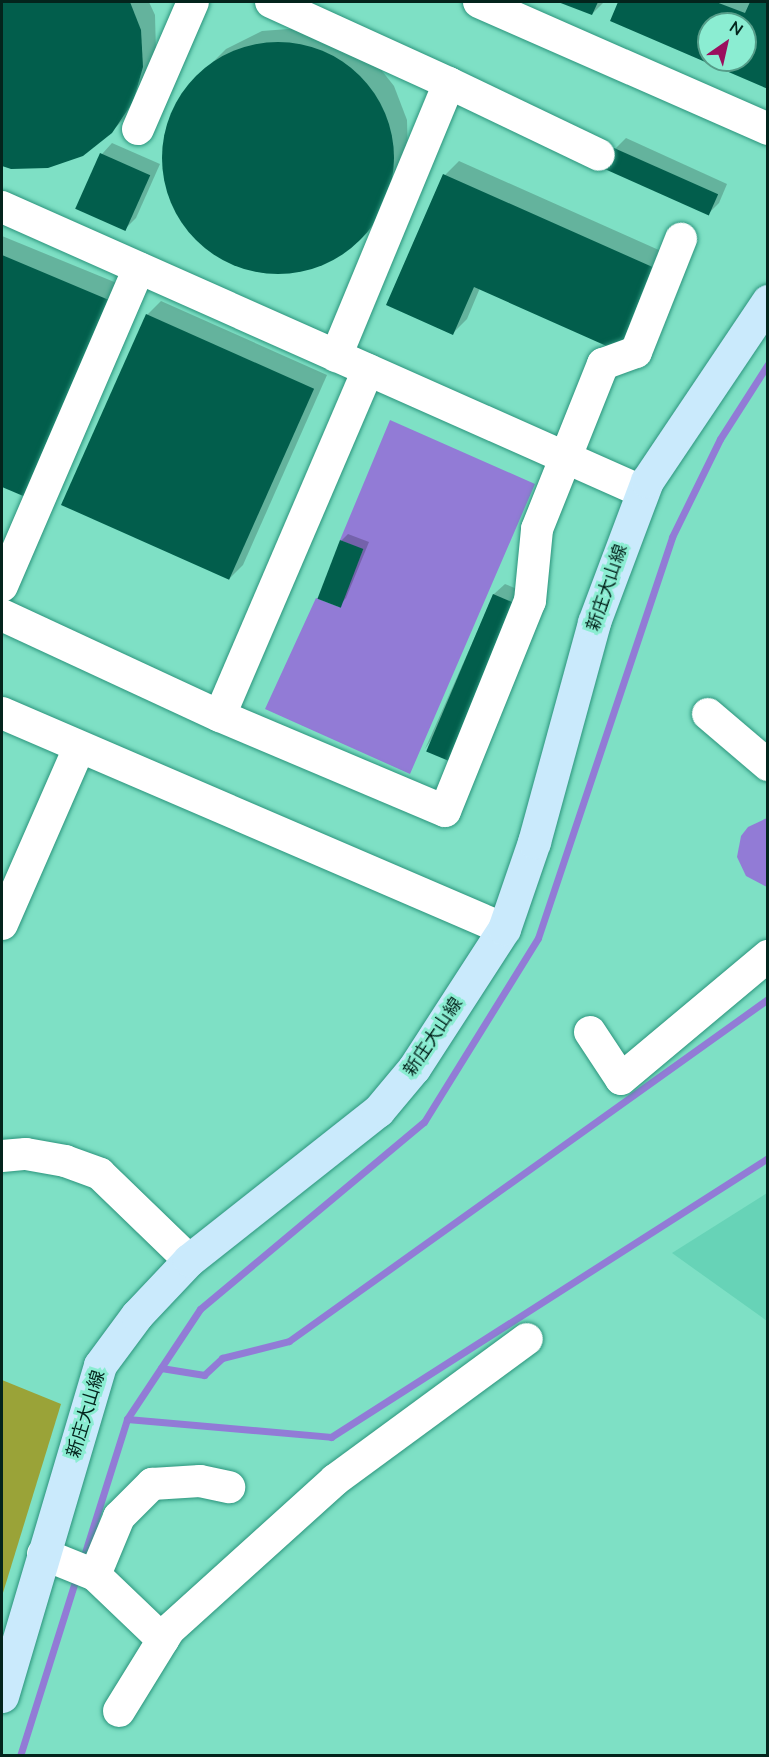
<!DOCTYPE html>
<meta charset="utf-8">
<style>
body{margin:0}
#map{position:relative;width:769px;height:1757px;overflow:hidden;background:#7ee0c5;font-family:"Nunito Sans","Noto Sans JP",sans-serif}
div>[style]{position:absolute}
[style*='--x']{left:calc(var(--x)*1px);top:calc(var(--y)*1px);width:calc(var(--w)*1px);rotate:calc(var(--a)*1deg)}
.built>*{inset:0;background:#67d3b7}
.green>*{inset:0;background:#9aa338}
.water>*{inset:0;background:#927bd6}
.shadow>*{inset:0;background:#0003}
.stream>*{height:7px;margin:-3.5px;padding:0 3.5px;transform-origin:3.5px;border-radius:3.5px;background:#927bd6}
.building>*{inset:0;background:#025e4c;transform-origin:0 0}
.round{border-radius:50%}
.roads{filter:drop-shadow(0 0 2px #2b947c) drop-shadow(0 0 2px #2b947c)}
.minor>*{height:32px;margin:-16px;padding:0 16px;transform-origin:16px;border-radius:16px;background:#fff}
.major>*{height:33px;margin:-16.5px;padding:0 16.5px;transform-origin:16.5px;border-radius:16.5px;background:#caeafc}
span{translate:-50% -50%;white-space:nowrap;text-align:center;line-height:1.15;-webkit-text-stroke:6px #8bedd2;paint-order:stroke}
.street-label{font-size:18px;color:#03241c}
.frame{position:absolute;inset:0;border:3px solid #03241c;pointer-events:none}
.north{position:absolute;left:697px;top:12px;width:60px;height:60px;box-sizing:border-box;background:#8bedd2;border:2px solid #559d89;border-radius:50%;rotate:34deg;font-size:16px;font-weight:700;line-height:24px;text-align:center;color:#03241c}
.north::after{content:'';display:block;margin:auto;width:21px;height:27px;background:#9b0e5e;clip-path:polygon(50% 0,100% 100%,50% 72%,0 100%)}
</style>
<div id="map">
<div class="built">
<div style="clip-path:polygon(767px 1193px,767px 1321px,672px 1253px)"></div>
</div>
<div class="green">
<div style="clip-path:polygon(2px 1380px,61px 1404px,2px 1596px)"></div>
</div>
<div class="water">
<div style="clip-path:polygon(390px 420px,535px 484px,410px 774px,265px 709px,316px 598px,339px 607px,363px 550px,340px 540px)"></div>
<div style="clip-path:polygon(767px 818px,768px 818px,767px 887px,746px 876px,737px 857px,741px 836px,748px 827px)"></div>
</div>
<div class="shadow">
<div style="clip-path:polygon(2px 2px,149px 2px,155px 15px,156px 52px,146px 87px,126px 117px,111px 132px,11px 168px,2px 165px)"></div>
<div style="clip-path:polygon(562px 2px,604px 2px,592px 14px)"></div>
<div style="clip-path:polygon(evenodd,619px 2px,768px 2px,768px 87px,612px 21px,619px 2px,709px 24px,745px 24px,745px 60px,709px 60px,709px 24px)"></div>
<div style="clip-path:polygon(301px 28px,371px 57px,394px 86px,407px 120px,408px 157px,378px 222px,363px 237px,334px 259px,300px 271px,263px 273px,228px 262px,196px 239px,173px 206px,163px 167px,166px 128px,183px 92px,226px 49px,262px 31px)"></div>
<div style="clip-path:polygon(626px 138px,727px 184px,719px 203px,708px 214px,615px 149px)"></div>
<div style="clip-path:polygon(112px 143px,160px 164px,136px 218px,125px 229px,102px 154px)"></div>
<div style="clip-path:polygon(459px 161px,670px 255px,634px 336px,480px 288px,467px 319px,453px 333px,445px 175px)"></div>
<div style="clip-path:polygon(2px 236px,129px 288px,35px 499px,2px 486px)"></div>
<div style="clip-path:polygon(161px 301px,327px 375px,243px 565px,229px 579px,147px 315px)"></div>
<div style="clip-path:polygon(348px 534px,369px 542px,346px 598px,339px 606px,341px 541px)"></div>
<div style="clip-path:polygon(505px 584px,529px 594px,425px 749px,494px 594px)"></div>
</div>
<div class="stream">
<div style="--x:161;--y:1368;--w:44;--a:9.2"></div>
<div style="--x:204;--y:1375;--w:25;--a:-43"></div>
<div style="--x:222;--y:1358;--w:69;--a:-14.2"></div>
<div style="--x:289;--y:1341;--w:589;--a:-35.53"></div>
<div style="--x:127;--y:1419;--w:205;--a:5"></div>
<div style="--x:331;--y:1437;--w:518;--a:-32.56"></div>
<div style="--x:82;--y:1562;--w:150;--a:-72.5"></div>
<div style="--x:127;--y:1419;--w:132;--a:-56.4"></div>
<div style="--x:200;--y:1309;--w:292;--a:-39.9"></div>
<div style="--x:424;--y:1122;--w:216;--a:-58.2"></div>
<div style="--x:538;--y:938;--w:423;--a:-71.5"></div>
<div style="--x:672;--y:537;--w:109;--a:-63.9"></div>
<div style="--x:720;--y:439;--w:89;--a:-57.4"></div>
<div style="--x:20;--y:1756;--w:190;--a:-72.5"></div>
</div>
<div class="building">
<div style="clip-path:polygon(2px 2px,130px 2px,141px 30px,143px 67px,133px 102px,112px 133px,83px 156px,48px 168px,11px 169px,2px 166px)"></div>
<div style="clip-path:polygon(558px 2px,598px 2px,592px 15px)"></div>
<div style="clip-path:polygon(evenodd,618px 2px,716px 2px,745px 13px,750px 2px,768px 2px,768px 89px,610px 21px,618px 2px,709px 24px,745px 24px,745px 60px,709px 60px,709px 24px)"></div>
<div class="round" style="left:162px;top:42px;width:232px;height:232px"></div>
<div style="left:614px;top:148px;width:114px;height:23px;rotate:24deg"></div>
<div style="left:100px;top:153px;width:55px;height:61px;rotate:24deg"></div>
<div style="clip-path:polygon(443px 174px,657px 269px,620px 352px,474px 287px,453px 335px,386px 305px)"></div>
<div style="clip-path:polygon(2px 255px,116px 303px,35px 501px,2px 487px)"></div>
<div style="left:146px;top:314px;width:184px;height:209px;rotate:24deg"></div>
<div style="left:340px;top:540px;width:25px;height:63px;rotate:21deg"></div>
<div style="left:493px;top:594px;width:28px;height:171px;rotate:23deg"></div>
</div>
<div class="roads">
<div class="minor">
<div style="--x:271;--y:2;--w:196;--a:24.5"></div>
<div style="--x:479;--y:2;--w:316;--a:23.7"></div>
<div style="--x:138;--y:129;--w:138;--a:-66.6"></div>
<div style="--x:2;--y:207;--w:702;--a:23.97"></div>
<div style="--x:336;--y:356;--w:295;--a:-67.5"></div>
<div style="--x:449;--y:83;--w:166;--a:25.6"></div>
<div style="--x:368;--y:370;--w:376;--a:113.2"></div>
<div style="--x:220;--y:716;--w:244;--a:22.9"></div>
<div style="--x:445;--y:811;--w:227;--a:-68"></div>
<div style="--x:530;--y:601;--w:72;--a:-84.4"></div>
<div style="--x:537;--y:529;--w:178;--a:-68.2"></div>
<div style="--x:603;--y:364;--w:35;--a:-20"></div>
<div style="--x:636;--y:352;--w:122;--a:-68.3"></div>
<div style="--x:2;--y:586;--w:346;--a:-66.7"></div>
<div style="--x:2;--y:615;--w:240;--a:24.9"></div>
<div style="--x:2;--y:713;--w:546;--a:23.28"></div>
<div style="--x:708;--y:714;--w:79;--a:40.4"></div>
<div style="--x:2;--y:924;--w:192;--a:-66.4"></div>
<div style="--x:590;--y:1032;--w:56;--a:56.6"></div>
<div style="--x:621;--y:1079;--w:192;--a:-39.9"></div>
<div style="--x:2;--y:1156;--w:24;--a:-5"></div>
<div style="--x:26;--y:1154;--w:40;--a:10"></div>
<div style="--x:65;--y:1161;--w:37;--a:20"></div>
<div style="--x:100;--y:1174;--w:124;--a:44"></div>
<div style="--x:43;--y:1554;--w:56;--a:22"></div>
<div style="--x:95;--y:1575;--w:63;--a:-67.5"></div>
<div style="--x:119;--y:1517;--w:47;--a:-45"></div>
<div style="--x:152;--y:1484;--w:48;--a:-3.6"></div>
<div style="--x:200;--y:1481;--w:30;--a:12"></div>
<div style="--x:95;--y:1575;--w:94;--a:43.7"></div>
<div style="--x:119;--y:1711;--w:95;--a:-58.3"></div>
<div style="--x:169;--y:1630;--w:224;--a:-42.1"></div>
<div style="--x:335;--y:1480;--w:238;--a:-36.3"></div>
</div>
<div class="major">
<div style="--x:2;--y:1696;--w:345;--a:-73.5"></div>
<div style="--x:100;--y:1365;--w:62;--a:-53.5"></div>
<div style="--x:137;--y:1315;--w:76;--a:-46.6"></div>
<div style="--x:189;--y:1260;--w:241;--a:-38.3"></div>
<div style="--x:378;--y:1111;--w:56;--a:-50.1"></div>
<div style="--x:414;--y:1068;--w:166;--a:-57.1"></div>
<div style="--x:504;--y:929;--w:92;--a:-71"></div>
<div style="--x:534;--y:842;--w:228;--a:-74.7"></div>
<div style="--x:594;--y:622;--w:151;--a:-69.4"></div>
<div style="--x:647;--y:481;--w:217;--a:-56.1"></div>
</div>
</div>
<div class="street-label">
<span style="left:607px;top:588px;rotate:-71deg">新庄大山線</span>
<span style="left:433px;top:1037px;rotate:-56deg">新庄大山線</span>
<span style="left:86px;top:1414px;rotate:-73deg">新庄大山線</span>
</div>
<div class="frame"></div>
<div class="north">N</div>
</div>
